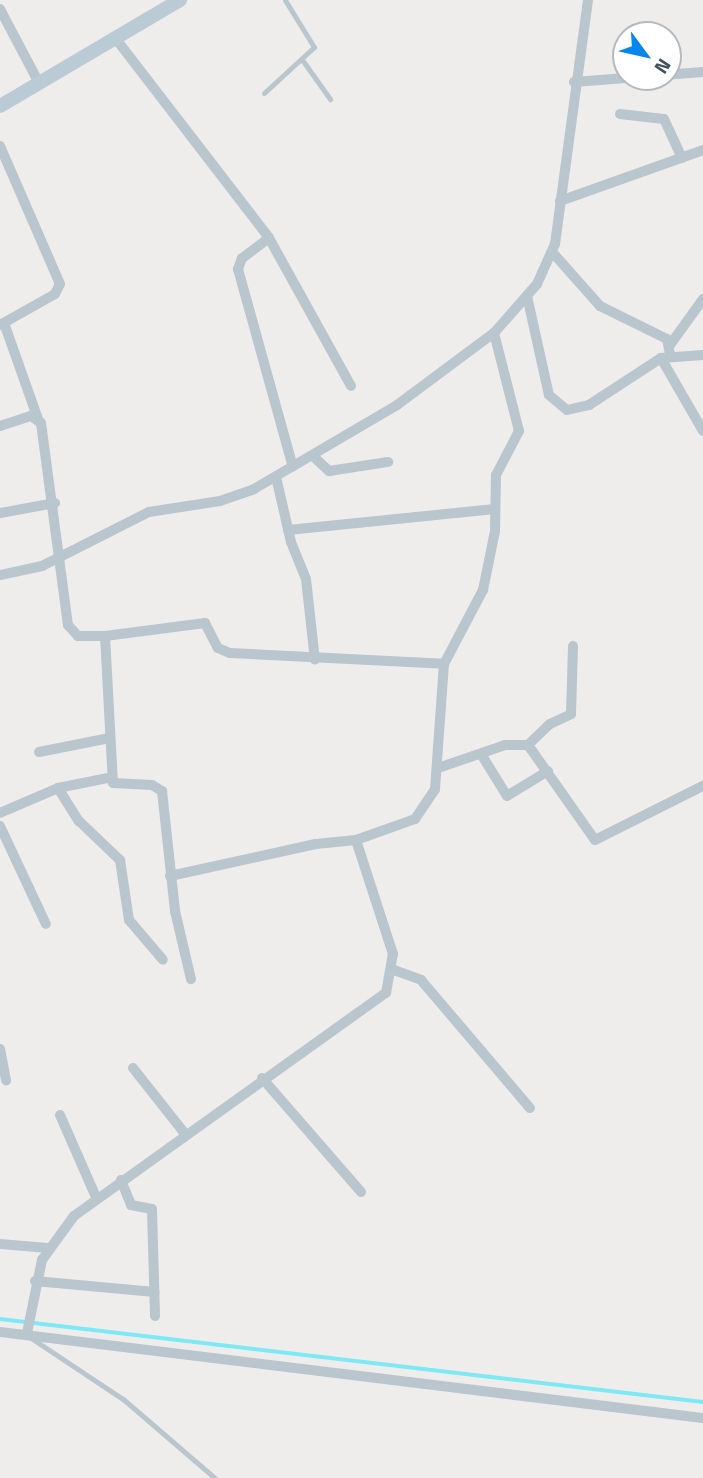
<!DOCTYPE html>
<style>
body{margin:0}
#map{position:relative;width:703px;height:1478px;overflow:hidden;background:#efecec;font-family:"Titillium Web",sans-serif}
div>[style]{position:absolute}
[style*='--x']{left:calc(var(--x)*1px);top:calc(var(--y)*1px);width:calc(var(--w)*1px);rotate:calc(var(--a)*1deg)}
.stream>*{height:3.5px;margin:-1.75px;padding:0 1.75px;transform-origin:1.75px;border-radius:1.75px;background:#7de9f4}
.lane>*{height:5px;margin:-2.5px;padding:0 2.5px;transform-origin:2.5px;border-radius:2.5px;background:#b9c6cd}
.street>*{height:10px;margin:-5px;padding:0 5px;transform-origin:5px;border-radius:5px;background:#b9c6cd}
.secondary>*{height:14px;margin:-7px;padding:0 7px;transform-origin:7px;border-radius:7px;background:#bacbd6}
span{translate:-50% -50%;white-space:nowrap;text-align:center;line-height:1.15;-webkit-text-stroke:5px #fff;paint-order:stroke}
.north{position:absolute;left:612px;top:21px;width:70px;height:70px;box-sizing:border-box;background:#fff;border:2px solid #b4babd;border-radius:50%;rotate:123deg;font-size:19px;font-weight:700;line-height:28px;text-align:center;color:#43535b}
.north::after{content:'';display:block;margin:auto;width:24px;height:32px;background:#0787ee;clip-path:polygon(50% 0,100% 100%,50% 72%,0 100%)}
</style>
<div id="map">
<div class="stream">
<div style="--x:0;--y:1319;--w:708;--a:6.73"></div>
</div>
<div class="lane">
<div style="--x:303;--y:61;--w:47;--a:54.6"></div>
<div style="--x:264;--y:93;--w:68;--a:-42.6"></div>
<div style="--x:314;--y:47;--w:55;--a:-121.7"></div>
<div style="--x:28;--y:1336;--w:114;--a:33.6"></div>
<div style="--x:123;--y:1399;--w:121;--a:40.7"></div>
</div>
<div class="street">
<div style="--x:0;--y:9;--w:84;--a:62.2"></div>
<div style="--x:116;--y:39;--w:251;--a:52.4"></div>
<div style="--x:269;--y:238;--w:169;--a:61"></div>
<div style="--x:574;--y:82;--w:129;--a:-4.4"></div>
<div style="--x:620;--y:114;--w:44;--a:6.5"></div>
<div style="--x:664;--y:119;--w:43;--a:65.2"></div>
<div style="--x:0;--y:146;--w:150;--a:66.5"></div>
<div style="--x:60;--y:284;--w:11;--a:117"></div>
<div style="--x:55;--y:294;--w:63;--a:150.6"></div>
<div style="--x:560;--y:201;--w:152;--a:-19.6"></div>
<div style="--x:269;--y:238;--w:34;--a:143"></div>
<div style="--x:242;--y:258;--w:12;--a:110"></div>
<div style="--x:238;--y:269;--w:205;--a:74.5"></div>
<div style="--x:553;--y:253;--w:71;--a:48.4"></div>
<div style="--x:600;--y:306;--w:75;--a:26.2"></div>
<div style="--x:667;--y:339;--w:16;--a:79"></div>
<div style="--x:527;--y:296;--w:101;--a:77.5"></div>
<div style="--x:549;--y:395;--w:23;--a:40"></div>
<div style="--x:567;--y:410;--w:23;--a:-13"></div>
<div style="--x:589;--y:405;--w:86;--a:-33.1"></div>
<div style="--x:661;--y:358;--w:42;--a:-4.1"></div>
<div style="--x:4;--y:323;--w:102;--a:70.5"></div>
<div style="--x:670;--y:345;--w:57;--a:-54.3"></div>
<div style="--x:661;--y:358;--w:84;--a:60.1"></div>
<div style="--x:0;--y:426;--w:33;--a:-18"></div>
<div style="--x:31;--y:416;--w:12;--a:35"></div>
<div style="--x:41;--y:423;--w:204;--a:82.4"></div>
<div style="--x:68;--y:625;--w:15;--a:48"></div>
<div style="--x:78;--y:636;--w:27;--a:0"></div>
<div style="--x:105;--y:636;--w:147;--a:86.9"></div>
<div style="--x:113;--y:783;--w:39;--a:3"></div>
<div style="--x:152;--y:785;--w:12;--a:31"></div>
<div style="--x:162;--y:791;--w:121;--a:83.8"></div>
<div style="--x:175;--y:911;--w:70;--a:76.8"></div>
<div style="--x:314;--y:457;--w:21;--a:43"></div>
<div style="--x:329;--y:471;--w:60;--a:-8.7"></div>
<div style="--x:276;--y:477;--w:67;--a:77"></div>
<div style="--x:291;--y:542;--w:40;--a:68"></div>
<div style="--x:306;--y:579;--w:81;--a:83.7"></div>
<div style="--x:0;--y:513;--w:56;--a:-10.3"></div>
<div style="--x:288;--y:530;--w:208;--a:-5.8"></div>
<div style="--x:0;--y:575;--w:43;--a:-12.1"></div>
<div style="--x:42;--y:566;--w:120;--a:-26.8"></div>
<div style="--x:149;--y:512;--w:72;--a:-8.8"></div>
<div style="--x:220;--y:501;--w:36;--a:-19"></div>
<div style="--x:254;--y:489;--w:166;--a:-30.4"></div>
<div style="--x:397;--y:405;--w:121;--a:-36.6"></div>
<div style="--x:494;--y:333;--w:65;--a:-48.7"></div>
<div style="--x:537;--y:284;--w:44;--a:-65.8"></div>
<div style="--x:555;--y:244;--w:246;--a:-82.3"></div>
<div style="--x:105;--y:636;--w:101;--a:-7.4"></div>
<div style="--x:205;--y:623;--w:28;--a:63"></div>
<div style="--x:218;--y:648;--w:13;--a:23"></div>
<div style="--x:230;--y:653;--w:214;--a:2.9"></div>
<div style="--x:528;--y:745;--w:30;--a:-44"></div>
<div style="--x:550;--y:724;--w:23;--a:-25"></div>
<div style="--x:571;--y:714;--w:68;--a:-88.3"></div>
<div style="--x:39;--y:752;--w:72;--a:-11.2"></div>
<div style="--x:481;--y:754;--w:49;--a:58.2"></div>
<div style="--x:507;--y:796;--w:48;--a:-31.4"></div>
<div style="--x:438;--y:768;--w:71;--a:-18.9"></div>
<div style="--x:505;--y:745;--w:23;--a:0"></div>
<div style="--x:528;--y:745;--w:116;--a:54.8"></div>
<div style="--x:595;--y:840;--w:121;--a:-26.6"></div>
<div style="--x:58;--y:788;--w:39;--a:58"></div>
<div style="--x:79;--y:821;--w:57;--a:43.6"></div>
<div style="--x:120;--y:860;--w:61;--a:81.5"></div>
<div style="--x:129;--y:920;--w:52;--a:49.6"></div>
<div style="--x:0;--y:813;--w:63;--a:-23.3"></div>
<div style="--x:58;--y:788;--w:55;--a:-11.5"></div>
<div style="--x:0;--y:826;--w:108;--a:64.9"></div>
<div style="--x:170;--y:876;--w:149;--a:-12.4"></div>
<div style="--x:316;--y:844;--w:40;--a:-5.7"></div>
<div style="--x:394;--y:970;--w:29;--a:20"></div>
<div style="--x:421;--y:980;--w:168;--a:49.6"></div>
<div style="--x:0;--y:1049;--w:32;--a:79"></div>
<div style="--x:133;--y:1068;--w:85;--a:51.7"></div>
<div style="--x:262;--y:1078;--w:151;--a:49"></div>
<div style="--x:60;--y:1115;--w:90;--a:66.3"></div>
<div style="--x:121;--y:1180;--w:27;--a:68"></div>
<div style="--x:131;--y:1205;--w:21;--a:11"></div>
<div style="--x:152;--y:1209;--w:107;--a:88.4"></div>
<div style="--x:0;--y:1244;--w:48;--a:4.8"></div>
<div style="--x:35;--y:1281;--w:120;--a:5.3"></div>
<div style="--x:0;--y:1332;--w:708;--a:6.97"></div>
<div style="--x:27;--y:1333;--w:75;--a:-78.4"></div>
<div style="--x:42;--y:1260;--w:54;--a:-54"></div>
<div style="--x:74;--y:1216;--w:384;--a:-35.6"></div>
<div style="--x:386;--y:993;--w:40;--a:-80"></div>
<div style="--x:393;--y:954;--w:120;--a:-108"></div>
<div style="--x:356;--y:840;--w:63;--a:-19.6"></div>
<div style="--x:415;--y:819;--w:36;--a:-56"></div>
<div style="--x:435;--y:789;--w:125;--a:-85.9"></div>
<div style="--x:444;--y:664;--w:84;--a:-62.2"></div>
<div style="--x:483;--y:590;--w:60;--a:-78.5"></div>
<div style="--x:495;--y:531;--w:56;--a:-89"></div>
<div style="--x:496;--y:475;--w:50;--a:-62.4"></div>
<div style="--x:519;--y:431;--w:101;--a:-104.3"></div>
</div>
<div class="secondary">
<div style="--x:0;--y:106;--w:209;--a:-30.5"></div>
</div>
<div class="north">N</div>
</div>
